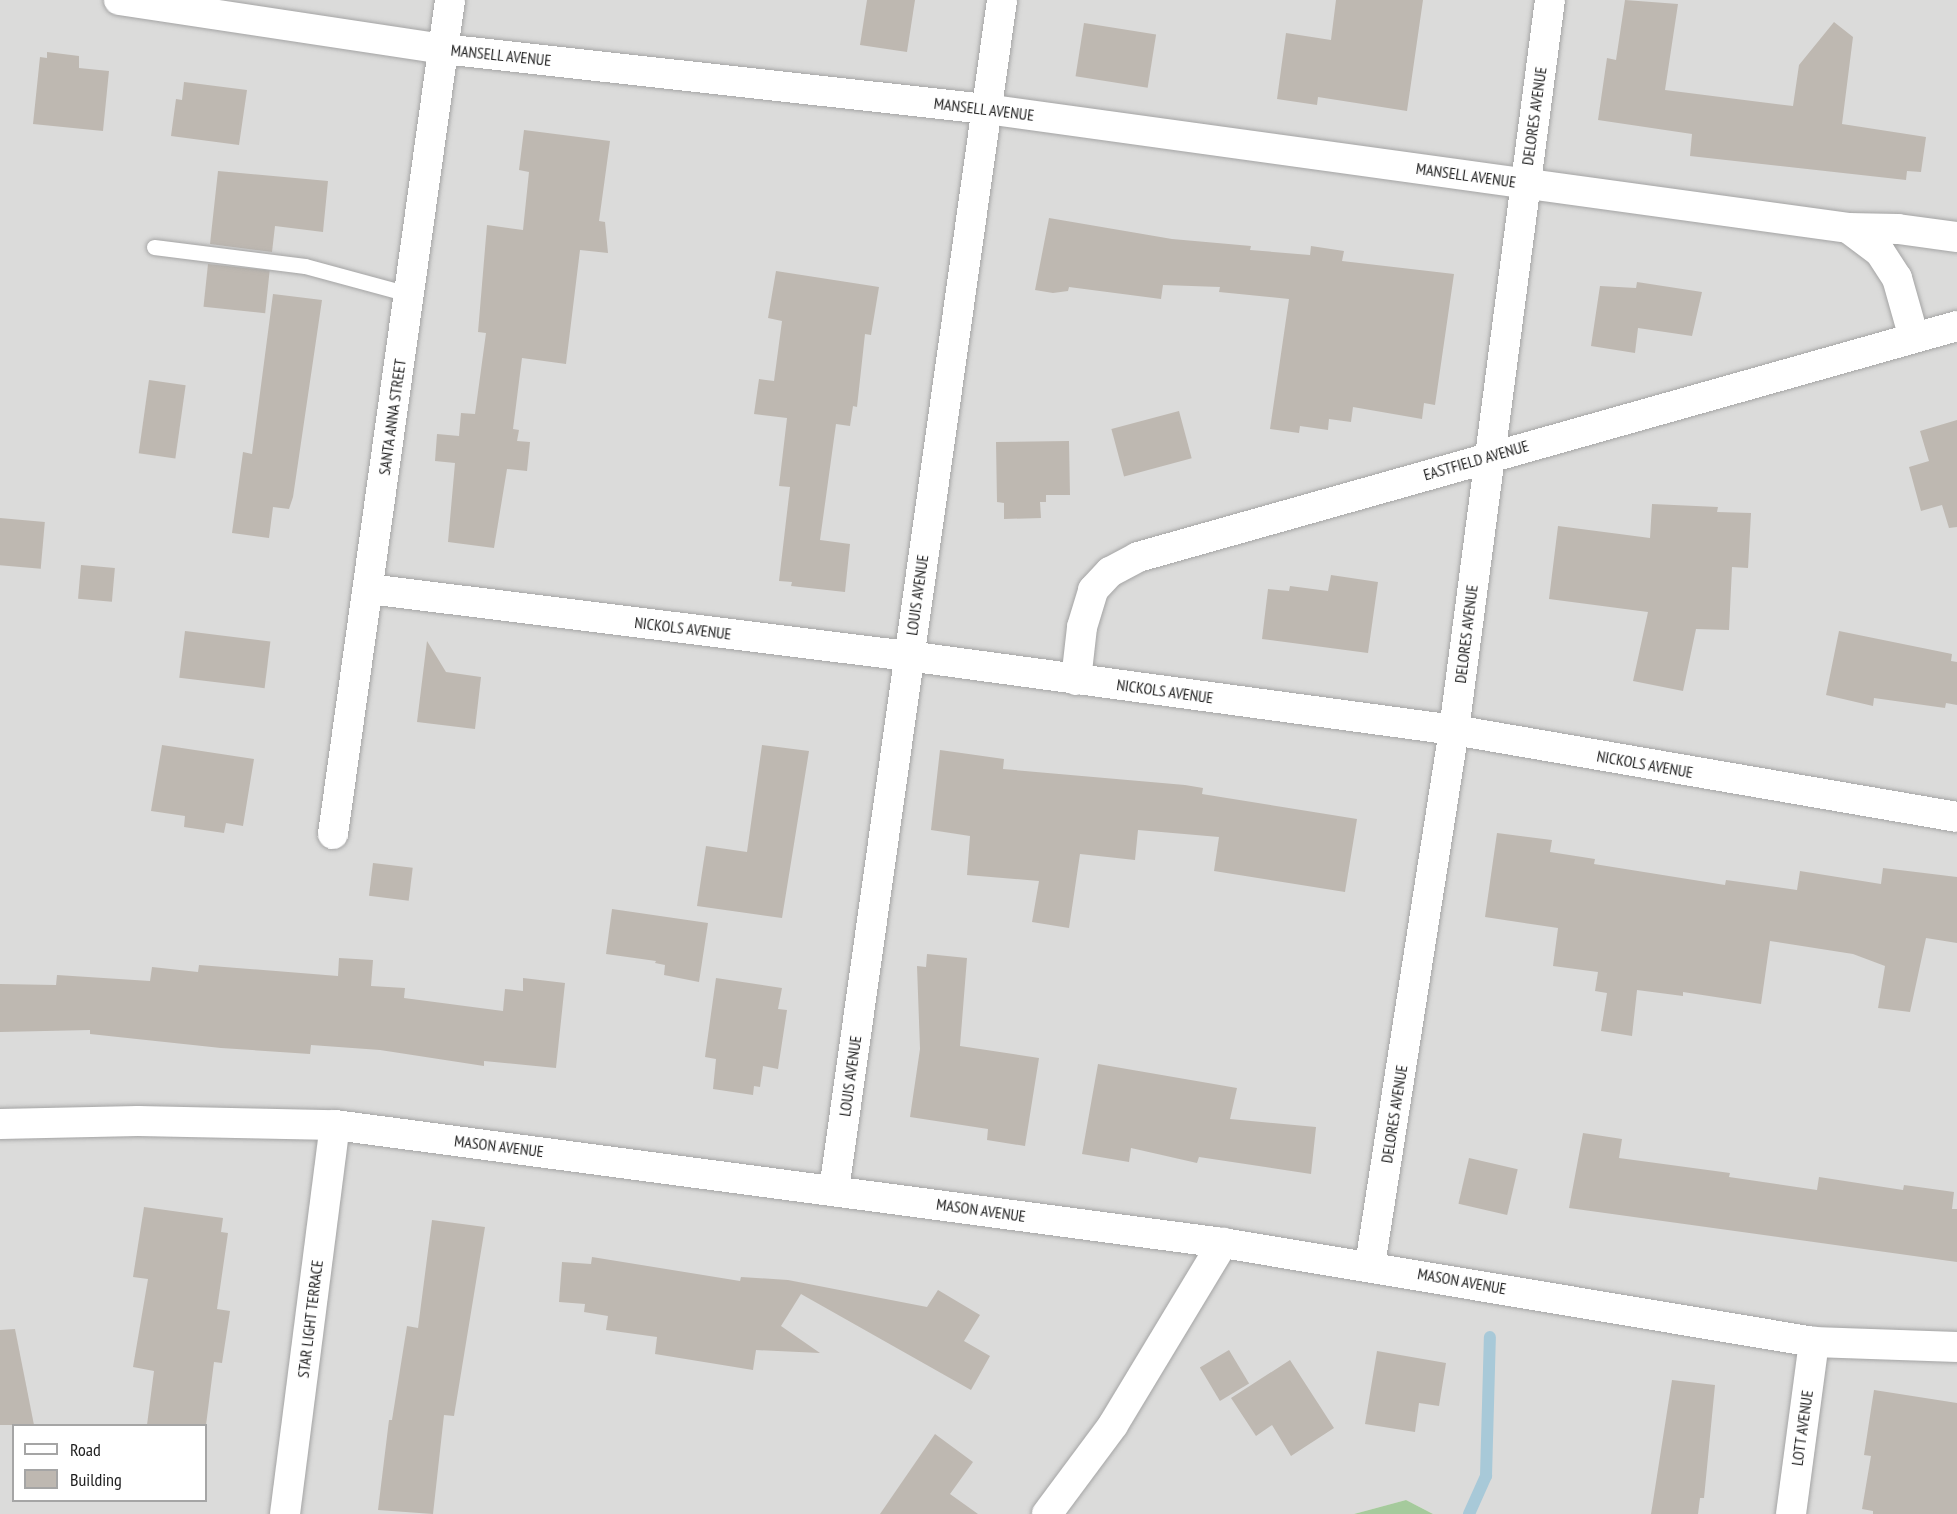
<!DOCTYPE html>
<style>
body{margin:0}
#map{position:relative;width:1957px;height:1514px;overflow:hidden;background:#eeebe4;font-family:"PT Sans Narrow",sans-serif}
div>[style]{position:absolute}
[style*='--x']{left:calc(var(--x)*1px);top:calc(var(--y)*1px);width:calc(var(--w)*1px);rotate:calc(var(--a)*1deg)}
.residential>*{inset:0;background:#dbdbda}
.forest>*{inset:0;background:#a5ca9c}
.stream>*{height:12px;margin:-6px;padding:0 6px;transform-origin:6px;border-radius:6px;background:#a8c9d8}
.building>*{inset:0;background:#beb8b1;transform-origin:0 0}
.roads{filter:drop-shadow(0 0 2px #a4a4a4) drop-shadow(0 0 2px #a4a4a4)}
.service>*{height:15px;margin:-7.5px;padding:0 7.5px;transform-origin:7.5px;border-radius:7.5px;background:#fff}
.minor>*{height:30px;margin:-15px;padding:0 15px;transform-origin:15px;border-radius:15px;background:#fff}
span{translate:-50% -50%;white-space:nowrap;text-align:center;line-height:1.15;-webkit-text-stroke:6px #fff;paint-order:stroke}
.street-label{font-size:16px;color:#1d1d1d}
.legend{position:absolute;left:12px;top:1424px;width:195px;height:78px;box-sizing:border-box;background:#fff;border:2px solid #a5a5a5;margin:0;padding:8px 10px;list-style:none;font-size:18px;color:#1d1d1d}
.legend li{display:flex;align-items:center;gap:12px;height:30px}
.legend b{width:30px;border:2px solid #a5a5a5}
</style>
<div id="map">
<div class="residential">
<div style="clip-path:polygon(evenodd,0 0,1957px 0,1957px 1514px,1433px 1514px,1406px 1500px,1354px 1514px,0 1514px,0 0,14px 1426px,206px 1426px,206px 1500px,14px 1500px,14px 1426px)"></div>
</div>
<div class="forest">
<div style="clip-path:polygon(1406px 1500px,1433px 1514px,1354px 1514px)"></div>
</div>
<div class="stream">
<div style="--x:1469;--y:1514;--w:42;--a:-65.9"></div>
<div style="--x:1486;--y:1476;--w:139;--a:-88.4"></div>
</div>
<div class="building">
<div style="clip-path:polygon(867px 0,915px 0,907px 52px,860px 45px)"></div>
<div style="clip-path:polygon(1336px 0,1423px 0,1407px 111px,1318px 97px,1317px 105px,1277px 99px,1286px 33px,1331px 40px)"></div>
<div style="clip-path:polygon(1625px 0,1678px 4px,1665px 90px,1793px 106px,1799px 65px,1834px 22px,1853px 37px,1842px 124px,1926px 137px,1921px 172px,1907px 171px,1906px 180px,1690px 156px,1692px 134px,1598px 120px,1607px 58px,1616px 60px)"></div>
<div style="left:1084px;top:23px;width:73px;height:54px;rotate:9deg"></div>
<div style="clip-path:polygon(47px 52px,79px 56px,79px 68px,109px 71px,103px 131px,33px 124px,40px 57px,47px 58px)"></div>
<div style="clip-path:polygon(184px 82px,247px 90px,239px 145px,171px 136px,176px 99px,182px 100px)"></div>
<div style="clip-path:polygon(524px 130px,610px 141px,599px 221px,605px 222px,608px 253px,580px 250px,566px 364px,522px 358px,513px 429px,519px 430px,517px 441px,530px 442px,527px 471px,507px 469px,494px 548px,448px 542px,455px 463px,435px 461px,437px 434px,459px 436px,461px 413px,475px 414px,486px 333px,478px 332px,487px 225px,523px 230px,529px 172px,519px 170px)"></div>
<div style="clip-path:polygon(218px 171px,328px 181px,323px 232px,275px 226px,272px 252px,210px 244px)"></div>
<div style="clip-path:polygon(1049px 218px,1172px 239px,1251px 246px,1250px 250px,1310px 255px,1311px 246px,1344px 251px,1342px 261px,1454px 274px,1435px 405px,1424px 403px,1422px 419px,1353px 407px,1351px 422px,1329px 419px,1328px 430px,1300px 426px,1299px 433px,1270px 429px,1289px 299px,1219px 292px,1220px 287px,1163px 285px,1161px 299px,1069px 287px,1068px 291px,1053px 293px,1035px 290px)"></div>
<div style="left:208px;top:264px;width:62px;height:43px;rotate:6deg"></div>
<div style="clip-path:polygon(776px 271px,879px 287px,871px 335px,865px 334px,857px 407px,853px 406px,850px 426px,836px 424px,820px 540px,850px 544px,845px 592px,791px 586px,792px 582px,779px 581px,790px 487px,779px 486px,787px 418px,754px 414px,759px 379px,774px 381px,782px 321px,768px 318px)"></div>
<div style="clip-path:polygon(1637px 282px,1702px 292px,1692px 336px,1638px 328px,1635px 353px,1591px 346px,1600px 286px,1636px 288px)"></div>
<div style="clip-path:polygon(273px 294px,322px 300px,293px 497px,289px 509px,273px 507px,269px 538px,232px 533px,243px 452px,252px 454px)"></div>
<div style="left:149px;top:380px;width:37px;height:74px;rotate:8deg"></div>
<div style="left:1179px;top:411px;width:49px;height:70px;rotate:75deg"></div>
<div style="clip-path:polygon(1957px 420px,1957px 527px,1949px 528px,1942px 505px,1921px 511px,1909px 467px,1929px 461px,1920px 431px)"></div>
<div style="clip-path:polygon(1069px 441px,1070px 495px,1046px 495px,1046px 502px,1040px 502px,1041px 518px,1004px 519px,1004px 503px,997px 502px,996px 442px)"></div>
<div style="clip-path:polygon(1652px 504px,1718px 507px,1717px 512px,1751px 513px,1748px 568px,1732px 567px,1729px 630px,1696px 629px,1683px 691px,1633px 681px,1648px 612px,1549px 599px,1558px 526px,1650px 538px)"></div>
<div style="left:0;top:518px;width:45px;height:47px;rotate:5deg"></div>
<div style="left:81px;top:565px;width:34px;height:34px;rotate:5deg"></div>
<div style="clip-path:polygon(1331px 575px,1378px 582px,1368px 653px,1262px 639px,1268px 589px,1289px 591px,1290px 586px,1328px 591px)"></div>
<div style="left:185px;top:631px;width:86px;height:47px;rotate:7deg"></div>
<div style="clip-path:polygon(1839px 631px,1952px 654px,1951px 661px,1957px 662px,1957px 705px,1946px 703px,1945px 708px,1874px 698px,1873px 706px,1826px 695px)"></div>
<div style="clip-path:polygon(427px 641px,446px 672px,481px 677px,475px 729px,417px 722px)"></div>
<div style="clip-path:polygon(162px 745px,254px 759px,243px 826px,226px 823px,224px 833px,184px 827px,185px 816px,151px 811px)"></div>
<div style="clip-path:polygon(762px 745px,809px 751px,782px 918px,697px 906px,706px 846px,747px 852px)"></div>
<div style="clip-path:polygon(940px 750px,1004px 759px,1003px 769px,1185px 785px,1203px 788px,1202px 794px,1357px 819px,1345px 892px,1214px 871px,1219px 837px,1138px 830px,1135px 860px,1080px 854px,1069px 928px,1032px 922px,1039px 881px,967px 875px,970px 836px,931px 830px)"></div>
<div style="clip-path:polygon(1497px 833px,1552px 840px,1550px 852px,1595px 859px,1594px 864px,1725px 885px,1726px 880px,1797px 890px,1800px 871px,1881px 884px,1883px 868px,1957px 877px,1957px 943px,1926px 938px,1910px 1012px,1878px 1008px,1885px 966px,1853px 954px,1770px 941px,1761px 1004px,1683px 992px,1683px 996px,1637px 990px,1632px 1036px,1601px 1031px,1607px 993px,1595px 991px,1598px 972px,1553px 966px,1558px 928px,1485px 917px)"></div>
<div style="left:373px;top:863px;width:40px;height:33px;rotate:7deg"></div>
<div style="clip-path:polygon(612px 909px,708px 923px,699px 982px,664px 975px,665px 965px,655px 963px,656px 961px,606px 954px)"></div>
<div style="clip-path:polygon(927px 954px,967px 958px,960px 1046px,1039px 1058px,1025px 1146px,987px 1140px,988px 1129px,910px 1117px,920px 1049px,917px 966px,926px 967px)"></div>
<div style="clip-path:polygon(339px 958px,373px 960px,371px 986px,405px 988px,404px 998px,503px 1011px,505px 989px,523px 991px,523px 978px,565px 983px,556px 1068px,484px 1061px,484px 1066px,380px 1050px,311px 1045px,310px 1054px,221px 1048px,90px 1034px,90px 1030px,0 1032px,0 984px,56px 985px,57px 975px,150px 981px,152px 967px,198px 972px,199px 965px,338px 976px)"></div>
<div style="clip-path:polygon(716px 978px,782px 988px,778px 1009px,787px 1010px,778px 1069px,763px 1066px,760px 1087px,754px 1086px,753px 1095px,713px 1089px,716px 1059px,705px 1057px)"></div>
<div style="clip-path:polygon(1098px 1064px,1237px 1088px,1230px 1119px,1316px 1127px,1311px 1174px,1199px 1157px,1197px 1163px,1131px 1148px,1129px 1162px,1082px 1154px)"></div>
<div style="clip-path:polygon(1583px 1133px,1622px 1139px,1619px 1158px,1730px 1173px,1729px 1177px,1817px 1190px,1819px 1177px,1903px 1190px,1904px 1185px,1954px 1192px,1952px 1209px,1957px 1209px,1957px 1262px,1569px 1208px)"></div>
<div style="left:1469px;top:1158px;width:50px;height:47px;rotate:13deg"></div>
<div style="clip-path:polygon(144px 1207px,223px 1218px,221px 1232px,228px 1233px,217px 1309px,230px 1311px,222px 1363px,214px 1362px,206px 1425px,147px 1425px,154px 1371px,133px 1367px,148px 1279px,133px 1277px)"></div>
<div style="clip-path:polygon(432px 1220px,485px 1227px,454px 1416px,444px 1415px,433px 1514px,378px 1510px,389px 1420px,392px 1420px,407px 1326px,418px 1328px)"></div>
<div style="clip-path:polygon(592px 1257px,740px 1281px,741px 1277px,788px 1280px,927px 1307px,938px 1290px,980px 1315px,964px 1341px,990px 1356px,971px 1390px,801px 1294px,781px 1326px,820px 1353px,756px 1350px,753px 1370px,655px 1354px,657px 1337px,606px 1330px,608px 1316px,584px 1312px,585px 1304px,559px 1302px,562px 1262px,591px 1264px)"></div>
<div style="clip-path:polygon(15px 1329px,34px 1425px,0 1425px,0 1330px)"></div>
<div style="left:1229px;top:1350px;width:39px;height:34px;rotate:59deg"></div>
<div style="clip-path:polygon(1377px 1351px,1446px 1363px,1439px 1406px,1419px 1403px,1415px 1432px,1365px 1424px)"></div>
<div style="clip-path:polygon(1290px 1360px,1334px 1428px,1291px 1456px,1272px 1425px,1256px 1436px,1231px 1398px)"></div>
<div style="clip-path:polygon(1672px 1380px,1715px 1385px,1704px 1498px,1700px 1498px,1698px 1514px,1651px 1514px)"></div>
<div style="clip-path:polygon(1874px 1390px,1957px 1403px,1957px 1514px,1873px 1514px,1873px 1511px,1862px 1509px,1871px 1456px,1864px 1455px)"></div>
<div style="clip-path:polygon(935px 1434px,973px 1462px,950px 1494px,978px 1514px,880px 1514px)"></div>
</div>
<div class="roads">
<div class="service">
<div style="--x:154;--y:247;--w:152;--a:7.2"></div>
<div style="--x:305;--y:266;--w:108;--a:15.1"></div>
</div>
<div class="minor">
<div style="--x:119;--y:0;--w:328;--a:8.6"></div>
<div style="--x:443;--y:49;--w:546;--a:6.31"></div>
<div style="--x:986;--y:109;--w:870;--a:7.86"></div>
<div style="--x:1848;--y:228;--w:50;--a:1.1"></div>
<div style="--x:1898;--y:229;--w:60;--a:7.7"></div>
<div style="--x:1848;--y:228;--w:40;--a:37"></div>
<div style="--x:1880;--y:252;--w:31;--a:57"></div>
<div style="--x:1897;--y:278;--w:62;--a:74.2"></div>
<div style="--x:369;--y:589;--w:543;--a:7.09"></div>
<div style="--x:908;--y:656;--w:551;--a:7.72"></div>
<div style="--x:1454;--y:730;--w:510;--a:9.81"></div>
<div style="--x:1076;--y:680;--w:53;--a:-83.5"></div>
<div style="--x:1082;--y:627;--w:39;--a:-73"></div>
<div style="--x:1093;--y:590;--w:25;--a:-47"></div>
<div style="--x:1110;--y:572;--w:32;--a:-28"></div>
<div style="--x:1138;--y:557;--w:851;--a:-15.75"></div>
<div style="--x:333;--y:834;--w:842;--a:-82.01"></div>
<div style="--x:0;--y:1124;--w:138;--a:-1.2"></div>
<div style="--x:138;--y:1121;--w:197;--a:1.2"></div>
<div style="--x:335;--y:1125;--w:896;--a:7.57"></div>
<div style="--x:1223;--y:1243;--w:599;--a:9.51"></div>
<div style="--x:1814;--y:1342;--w:143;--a:2"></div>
<div style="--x:834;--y:1190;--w:1202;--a:-81.96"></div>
<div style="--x:1370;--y:1265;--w:542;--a:-81.08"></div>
<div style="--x:1454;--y:730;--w:736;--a:-82.51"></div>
<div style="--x:285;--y:1514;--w:392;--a:-82.7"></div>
<div style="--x:1047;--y:1514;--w:111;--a:-53.4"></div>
<div style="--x:1113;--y:1425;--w:213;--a:-58.9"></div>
<div style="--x:1791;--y:1514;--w:174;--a:-82.4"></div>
</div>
</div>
<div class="street-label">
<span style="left:501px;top:55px;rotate:6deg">MANSELL AVENUE</span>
<span style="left:984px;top:109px;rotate:7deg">MANSELL AVENUE</span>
<span style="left:1534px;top:116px;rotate:-82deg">DELORES AVENUE</span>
<span style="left:1466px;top:175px;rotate:8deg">MANSELL AVENUE</span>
<span style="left:392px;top:417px;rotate:-82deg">SANTA ANNA STREET</span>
<span style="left:1476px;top:460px;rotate:-16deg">EASTFIELD AVENUE</span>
<span style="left:917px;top:595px;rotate:-82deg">LOUIS AVENUE</span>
<span style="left:683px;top:628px;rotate:7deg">NICKOLS AVENUE</span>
<span style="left:1466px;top:634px;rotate:-83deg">DELORES AVENUE</span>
<span style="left:1165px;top:691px;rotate:8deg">NICKOLS AVENUE</span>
<span style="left:1645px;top:764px;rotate:10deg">NICKOLS AVENUE</span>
<span style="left:850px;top:1076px;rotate:-82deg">LOUIS AVENUE</span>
<span style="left:1394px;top:1114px;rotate:-81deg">DELORES AVENUE</span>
<span style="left:499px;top:1146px;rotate:7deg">MASON AVENUE</span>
<span style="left:981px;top:1210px;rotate:8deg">MASON AVENUE</span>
<span style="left:1462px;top:1281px;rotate:10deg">MASON AVENUE</span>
<span style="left:310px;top:1319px;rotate:-83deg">STAR LIGHT TERRACE</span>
<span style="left:1802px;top:1428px;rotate:-82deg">LOTT AVENUE</span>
</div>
<ul class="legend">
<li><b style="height:8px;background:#fff"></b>Road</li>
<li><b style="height:16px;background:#beb8b1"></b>Building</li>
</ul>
</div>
